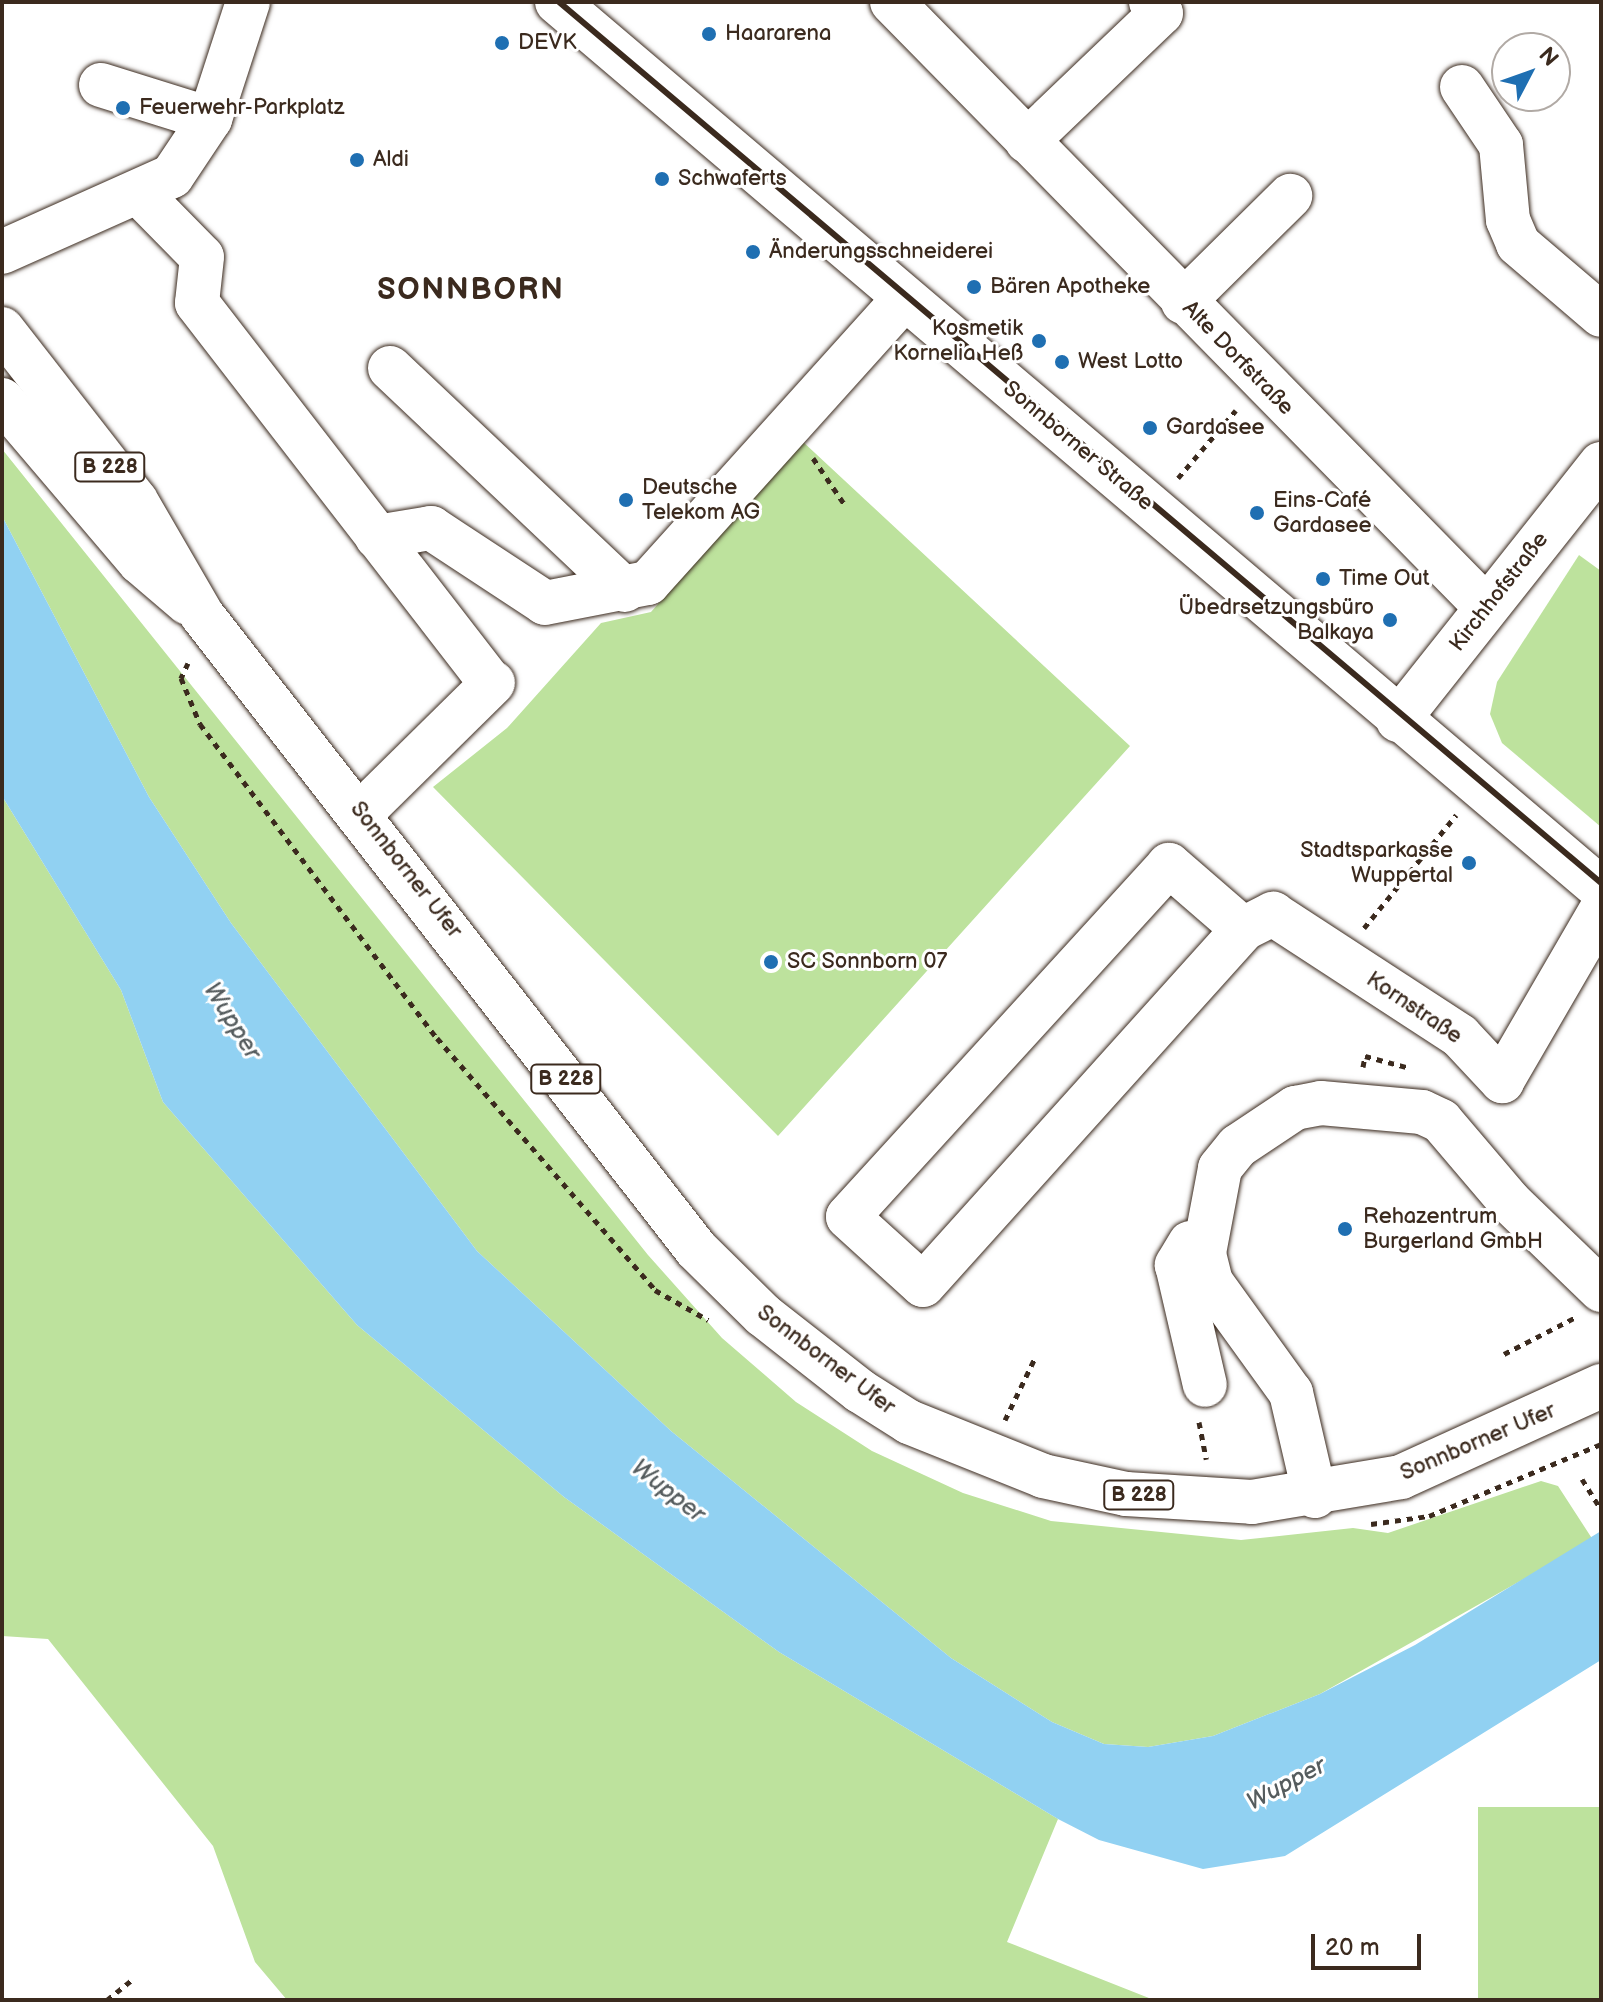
<!DOCTYPE html>
<meta charset="utf-8">
<style>
body{margin:0}
#map{position:relative;width:1603px;height:2002px;overflow:hidden;background:#fff;font-family:"Balsamiq Sans",sans-serif}
div>[style]{position:absolute}
[style*='--x']{left:calc(var(--x)*1px);top:calc(var(--y)*1px);width:calc(var(--w)*1px);rotate:calc(var(--a)*1deg)}
.green>*{inset:0;background:#bde29d;transform-origin:0 0}
.water>*{inset:0;background:#91d1f2}
.path>*{height:5px;margin-top:-2.5px;transform-origin:0;background:repeating-linear-gradient(90deg,#3b2a1e 0 6px,transparent 0 12px)}
.roads{filter:drop-shadow(0 0 2px #3b2a1e) drop-shadow(0 0 2px #3b2a1e)}
.minor>*{height:44px;margin:-22px;padding:0 22px;transform-origin:22px;border-radius:22px;background:#fff}
.major>*{height:44px;margin:-22px;padding:0 22px;transform-origin:22px;border-radius:22px;background:#fff}
.rail>*{height:6px;margin:-3px;padding:0 3px;transform-origin:3px;border-radius:3px;background:#3b2a1e}
.dots>*{width:22px;height:22px;translate:-50% -50%;box-sizing:border-box;border:4px solid #fff;border-radius:50%}
span{translate:-50% -50%;white-space:nowrap;text-align:center;line-height:1.15;-webkit-text-stroke:6px #fff;paint-order:stroke}
.shield-label span{padding:2px 6px;background:#fff;border:2px solid;border-radius:6px;-webkit-text-stroke-width:0}
.shield-label{font-size:20px;color:#3b2a1e;font-weight:700}
.poi-label{font-size:22px;color:#3b2a1e}
.left{translate:0 -50%;text-align:left}
.right{translate:-100% -50%;text-align:right}
.street-label{font-size:22px;color:#3b2a1e}
.water-label{font-size:24px;color:#555c5e;font-style:italic}
.district-label{font-size:30px;color:#3b2a1e;font-weight:700;letter-spacing:2px}
.frame{position:absolute;inset:0;border:4px solid #3b2a1e;pointer-events:none}
.north{position:absolute;left:1491px;top:32px;width:80px;height:80px;box-sizing:border-box;background:#fff;border:2px solid #b1aaa5;border-radius:50%;rotate:49deg;font-size:22px;font-weight:700;line-height:32px;text-align:center;color:#3b2a1e}
.north::after{content:'';display:block;margin:auto;width:28px;height:36px;background:#1f6fb2;clip-path:polygon(50% 0,100% 100%,50% 72%,0 100%)}
.scale{position:absolute;left:1311px;top:1934px;width:110px;height:36px;box-sizing:border-box;border:4px solid #3b2a1e;border-top:0;padding-left:10px;font-size:24px;line-height:28px;white-space:nowrap;color:#3b2a1e;-webkit-text-stroke:6px #fff;paint-order:stroke}
</style>
<div id="map">
<div class="green">
<div style="clip-path:polygon(801px 440px,1130px 746px,778px 1136px,433px 787px,507px 728px,601px 623px,651px 612px)"></div>
<div style="clip-path:polygon(2px 449px,648px 1255px,722px 1338px,796px 1402px,872px 1451px,963px 1493px,1051px 1521px,1241px 1540px,1353px 1528px,1388px 1533px,1541px 1481px,1558px 1486px,1593px 1540px,1320px 1694px,1213px 1736px,1148px 1747px,1104px 1744px,1052px 1722px,951px 1658px,671px 1431px,477px 1251px,231px 923px,149px 797px,2px 516px)"></div>
<div style="clip-path:polygon(1579px 555px,1601px 571px,1601px 827px,1502px 743px,1490px 714px,1497px 682px)"></div>
<div style="clip-path:polygon(2px 796px,121px 990px,163px 1102px,357px 1325px,564px 1497px,779px 1652px,1058px 1819px,1007px 1942px,1154px 2000px,287px 2000px,255px 1962px,213px 1846px,48px 1639px,2px 1636px)"></div>
<div style="left:1601px;top:1807px;width:193px;height:123px;rotate:90deg"></div>
</div>
<div class="water">
<div style="clip-path:polygon(2px 516px,149px 797px,231px 923px,477px 1251px,671px 1431px,951px 1658px,1052px 1722px,1104px 1744px,1148px 1747px,1213px 1736px,1320px 1694px,1415px 1645px,1601px 1531px,1601px 1660px,1285px 1856px,1203px 1869px,1099px 1840px,1058px 1819px,779px 1652px,564px 1497px,357px 1325px,163px 1102px,121px 990px,2px 796px)"></div>
</div>
<div class="path">
<div style="--x:813;--y:458;--w:57;--a:55.8"></div>
<div style="--x:1178;--y:478;--w:89;--a:-49.5"></div>
<div style="--x:188;--y:663;--w:17;--a:115"></div>
<div style="--x:181;--y:678;--w:50;--a:67.6"></div>
<div style="--x:200;--y:724;--w:393;--a:53"></div>
<div style="--x:437;--y:1038;--w:333;--a:49.1"></div>
<div style="--x:655;--y:1290;--w:61;--a:29.5"></div>
<div style="--x:1364;--y:928;--w:146;--a:-50.8"></div>
<div style="--x:1363;--y:1067;--w:11;--a:-80"></div>
<div style="--x:1365;--y:1056;--w:47;--a:14.9"></div>
<div style="--x:1504;--y:1354;--w:79;--a:-27.2"></div>
<div style="--x:1005;--y:1420;--w:67;--a:-64.2"></div>
<div style="--x:1199;--y:1422;--w:38;--a:79"></div>
<div style="--x:1582;--y:1479;--w:36;--a:58"></div>
<div style="--x:1371;--y:1524;--w:59;--a:-7.9"></div>
<div style="--x:1429;--y:1516;--w:186;--a:-22.7"></div>
<div style="--x:107;--y:2000;--w:32;--a:-39"></div>
</div>
<div class="roads">
<div class="minor">
<div style="--x:557;--y:2;--w:1370;--a:40.35"></div>
<div style="--x:892;--y:2;--w:848;--a:45.53"></div>
<div style="--x:101;--y:85;--w:114;--a:17.3"></div>
<div style="--x:1462;--y:87;--w:70;--a:56.1"></div>
<div style="--x:1501;--y:145;--w:75;--a:84.7"></div>
<div style="--x:1508;--y:220;--w:26;--a:67"></div>
<div style="--x:1518;--y:244;--w:109;--a:40.5"></div>
<div style="--x:1027;--y:141;--w:185;--a:-43.7"></div>
<div style="--x:1161;--y:13;--w:15;--a:-132"></div>
<div style="--x:140;--y:194;--w:88;--a:45.5"></div>
<div style="--x:202;--y:257;--w:46;--a:96.2"></div>
<div style="--x:197;--y:303;--w:481;--a:52.3"></div>
<div style="--x:2;--y:252;--w:186;--a:-24.1"></div>
<div style="--x:172;--y:176;--w:69;--a:-56.3"></div>
<div style="--x:210;--y:119;--w:123;--a:-72"></div>
<div style="--x:1183;--y:302;--w:151;--a:-44.7"></div>
<div style="--x:390;--y:368;--w:323;--a:43.4"></div>
<div style="--x:377;--y:537;--w:55;--a:-9.5"></div>
<div style="--x:431;--y:528;--w:136;--a:33.3"></div>
<div style="--x:545;--y:603;--w:105;--a:-11"></div>
<div style="--x:648;--y:583;--w:382;--a:-48"></div>
<div style="--x:1398;--y:720;--w:327;--a:-51.6"></div>
<div style="--x:362;--y:812;--w:184;--a:-44.6"></div>
<div style="--x:1243;--y:929;--w:98;--a:-139.1"></div>
<div style="--x:1169;--y:865;--w:476;--a:132.4"></div>
<div style="--x:848;--y:1217;--w:101;--a:42.2"></div>
<div style="--x:923;--y:1285;--w:479;--a:-48"></div>
<div style="--x:1243;--y:929;--w:34;--a:-27"></div>
<div style="--x:1273;--y:914;--w:223;--a:33.1"></div>
<div style="--x:1460;--y:1036;--w:62;--a:47"></div>
<div style="--x:1502;--y:1081;--w:198;--a:-59.9"></div>
<div style="--x:1190;--y:1243;--w:26;--a:121"></div>
<div style="--x:1177;--y:1265;--w:123;--a:76.9"></div>
<div style="--x:1315;--y:1496;--w:106;--a:-103.1"></div>
<div style="--x:1291;--y:1393;--w:137;--a:-125.8"></div>
<div style="--x:1211;--y:1282;--w:30;--a:-104"></div>
<div style="--x:1204;--y:1253;--w:86;--a:-79.3"></div>
<div style="--x:1220;--y:1168;--w:28;--a:-51"></div>
<div style="--x:1238;--y:1146;--w:69;--a:-33.7"></div>
<div style="--x:1295;--y:1108;--w:26;--a:-11"></div>
<div style="--x:1321;--y:1103;--w:101;--a:5.1"></div>
<div style="--x:1422;--y:1112;--w:21;--a:25"></div>
<div style="--x:1441;--y:1121;--w:106;--a:49.6"></div>
<div style="--x:1510;--y:1202;--w:127;--a:44"></div>
</div>
<div class="major">
<div style="--x:2;--y:329;--w:218;--a:52.1"></div>
<div style="--x:136;--y:501;--w:132;--a:59.9"></div>
<div style="--x:202;--y:615;--w:804;--a:52.07"></div>
<div style="--x:696;--y:1249;--w:94;--a:44.6"></div>
<div style="--x:763;--y:1315;--w:123;--a:38.1"></div>
<div style="--x:860;--y:1391;--w:58;--a:32.3"></div>
<div style="--x:909;--y:1422;--w:144;--a:21.9"></div>
<div style="--x:1043;--y:1476;--w:85;--a:12.2"></div>
<div style="--x:1126;--y:1494;--w:126;--a:3.6"></div>
<div style="--x:1252;--y:1502;--w:151;--a:-9.5"></div>
<div style="--x:1401;--y:1477;--w:220;--a:-24.5"></div>
<div style="--x:2;--y:400;--w:213;--a:49.6"></div>
<div style="--x:140;--y:562;--w:63;--a:40.5"></div>
</div>
</div>
<div class="rail">
<div style="--x:559;--y:2;--w:1365;--a:40.21"></div>
</div>
<div class="dots">
<div style="left:709px;top:34px;background:#1f6fb2"></div>
<div style="left:502px;top:43px;background:#1f6fb2"></div>
<div style="left:123px;top:108px;background:#1f6fb2"></div>
<div style="left:357px;top:160px;background:#1f6fb2"></div>
<div style="left:662px;top:179px;background:#1f6fb2"></div>
<div style="left:753px;top:252px;background:#1f6fb2"></div>
<div style="left:974px;top:287px;background:#1f6fb2"></div>
<div style="left:1039px;top:341px;background:#1f6fb2"></div>
<div style="left:1062px;top:362px;background:#1f6fb2"></div>
<div style="left:1150px;top:428px;background:#1f6fb2"></div>
<div style="left:626px;top:500px;background:#1f6fb2"></div>
<div style="left:1257px;top:513px;background:#1f6fb2"></div>
<div style="left:1323px;top:579px;background:#1f6fb2"></div>
<div style="left:1390px;top:620px;background:#1f6fb2"></div>
<div style="left:1469px;top:863px;background:#1f6fb2"></div>
<div style="left:771px;top:962px;background:#1f6fb2"></div>
<div style="left:1345px;top:1229px;background:#1f6fb2"></div>
</div>
<div class="shield-label">
<span style="left:110px;top:467px">B 228</span>
<span style="left:566px;top:1079px">B 228</span>
<span style="left:1139px;top:1495px">B 228</span>
</div>
<div class="poi-label">
<span class="left" style="left:725px;top:34px">Haararena</span>
<span class="left" style="left:518px;top:43px">DEVK</span>
<span class="left" style="left:139px;top:108px">Feuerwehr-Parkplatz</span>
<span class="left" style="left:373px;top:160px">Aldi</span>
<span class="left" style="left:678px;top:179px">Schwaferts</span>
<span class="left" style="left:769px;top:252px">Änderungsschneiderei</span>
<span class="left" style="left:990px;top:287px">Bären Apotheke</span>
<span class="right" style="left:1023px;top:341px">Kosmetik<br>Kornelia Heß</span>
<span class="left" style="left:1078px;top:362px">West Lotto</span>
<span class="left" style="left:1166px;top:428px">Gardasee</span>
<span class="left" style="left:642px;top:500px">Deutsche<br>Telekom AG</span>
<span class="left" style="left:1273px;top:513px">Eins-Café<br>Gardasee</span>
<span class="left" style="left:1339px;top:579px">Time Out</span>
<span class="right" style="left:1374px;top:620px">Übedrsetzungsbüro<br>Balkaya</span>
<span class="right" style="left:1453px;top:863px">Stadtsparkasse<br>Wuppertal</span>
<span class="left" style="left:787px;top:962px">SC Sonnborn 07</span>
<span class="left" style="left:1363px;top:1229px">Rehazentrum<br>Burgerland GmbH</span>
</div>
<div class="street-label">
<span style="left:1238px;top:358px;rotate:46deg">Alte Dorfstraße</span>
<span style="left:1078px;top:446px;rotate:40deg">Sonnborner Straße</span>
<span style="left:1499px;top:592px;rotate:-52deg">Kirchhofstraße</span>
<span style="left:406px;top:870px;rotate:52deg">Sonnborner Ufer</span>
<span style="left:1414px;top:1008px;rotate:34deg">Kornstraße</span>
<span style="left:826px;top:1360px;rotate:37deg">Sonnborner Ufer</span>
<span style="left:1478px;top:1442px;rotate:-23deg">Sonnborner Ufer</span>
</div>
<div class="water-label">
<span style="left:232px;top:1021px;rotate:58deg">Wupper</span>
<span style="left:668px;top:1491px;rotate:38deg">Wupper</span>
<span style="left:1286px;top:1784px;rotate:-28deg">Wupper</span>
</div>
<div class="district-label">
<span style="left:471px;top:290px">SONNBORN</span>
</div>
<div class="frame"></div>
<div class="north">N</div>
<div class="scale">20 m</div>
</div>
